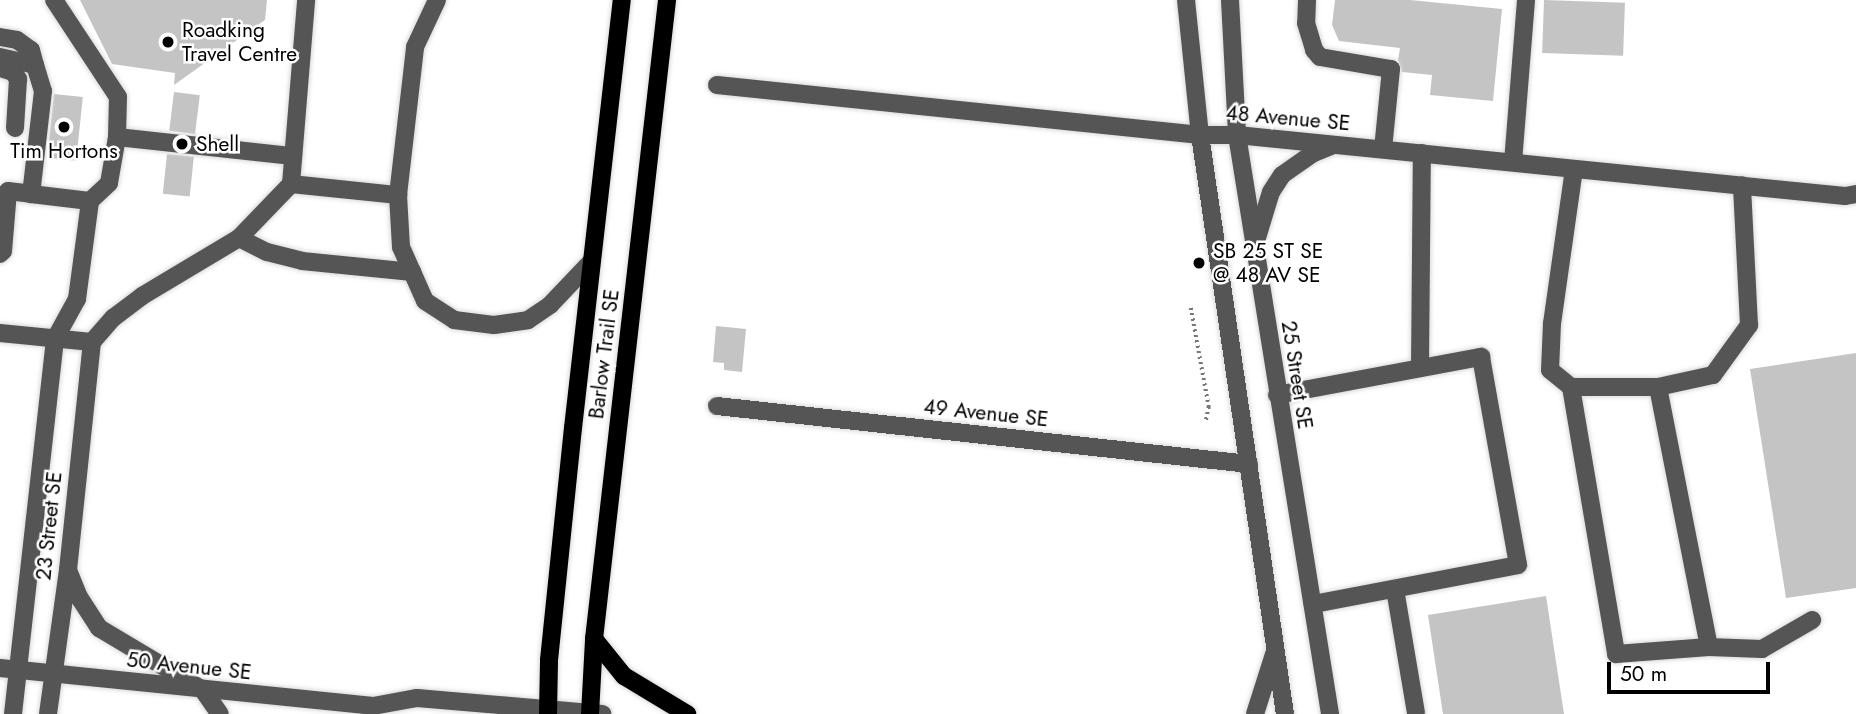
<!DOCTYPE html>
<style>
body{margin:0}
#map{position:relative;width:1856px;height:714px;overflow:hidden;background:#fff;font-family:Jost,sans-serif}
div>[style]{position:absolute}
[style*='--x']{left:calc(var(--x)*1px);top:calc(var(--y)*1px);width:calc(var(--w)*1px);rotate:calc(var(--a)*1deg)}
.building>*{inset:0;background:#c4c4c4;transform-origin:0 0}
.path>*{height:3.5px;margin-top:-1.75px;transform-origin:0;background:repeating-linear-gradient(90deg,#777 0 2px,transparent 0 5.5px)}
.roads{filter:drop-shadow(0 0 2px #dbdbdb) drop-shadow(0 0 2px #dbdbdb)}
.minor>*{height:18px;margin:-9px;padding:0 9px;transform-origin:9px;border-radius:9px;background:#555}
.major>*{height:18px;margin:-9px;padding:0 9px;transform-origin:9px;border-radius:9px;background:#000}
.dots>*{width:19px;height:19px;translate:-50% -50%;box-sizing:border-box;border:4px solid #fff;border-radius:50%}
span{translate:-50% -50%;white-space:nowrap;text-align:center;line-height:1.15;-webkit-text-stroke:5px #fff;paint-order:stroke}
.poi-label{font-size:21px;color:#000}
.left{translate:0 -50%;text-align:left}
.street-label{font-size:21px;color:#000}
.scale{position:absolute;left:1607px;top:662px;width:163px;height:32px;box-sizing:border-box;border:4px solid #000;border-top:0;padding-left:9px;font-size:21px;line-height:24px;white-space:nowrap;color:#000;-webkit-text-stroke:5px #fff;paint-order:stroke}
</style>
<div id="map">
<div class="building">
<div style="clip-path:polygon(80px 0,267px 0,265px 20px,174px 85px,175px 73px,112px 64px)"></div>
<div style="clip-path:polygon(1335px 0,1410px 0,1502px 9px,1493px 101px,1430px 95px,1432px 75px,1402px 72px,1398px 60px,1400px 48px,1339px 41px,1332px 25px)"></div>
<div style="left:1544px;top:0;width:81px;height:53px;rotate:2deg"></div>
<div style="left:174px;top:92px;width:26px;height:39px;rotate:7deg"></div>
<div style="left:54px;top:94px;width:29px;height:64px;rotate:6deg"></div>
<div style="left:167px;top:154px;width:27px;height:40px;rotate:6deg"></div>
<div style="clip-path:polygon(716px 326px,746px 329px,742px 372px,724px 370px,724px 363px,713px 362px)"></div>
<div style="clip-path:polygon(1856px 353px,1856px 588px,1786px 598px,1750px 369px)"></div>
<div style="clip-path:polygon(1546px 596px,1564px 714px,1443px 714px,1428px 615px)"></div>
</div>
<div class="path">
<div style="--x:1191;--y:308;--w:101;--a:79.7"></div>
<div style="--x:1209;--y:407;--w:14;--a:102"></div>
</div>
<div class="roads">
<div class="minor">
<div style="--x:1186;--y:0;--w:136;--a:84.1"></div>
<div style="--x:1200;--y:135;--w:585;--a:81.65"></div>
<div style="--x:1230;--y:0;--w:135;--a:87"></div>
<div style="--x:1237;--y:135;--w:586;--a:80.87"></div>
<div style="--x:1307;--y:0;--w:23;--a:92"></div>
<div style="--x:1306;--y:23;--w:28;--a:73"></div>
<div style="--x:1314;--y:50;--w:9;--a:49"></div>
<div style="--x:1320;--y:57;--w:72;--a:9.6"></div>
<div style="--x:1391;--y:69;--w:80;--a:95.7"></div>
<div style="--x:0;--y:37;--w:17;--a:10"></div>
<div style="--x:17;--y:40;--w:17;--a:36"></div>
<div style="--x:31;--y:50;--w:16;--a:75"></div>
<div style="--x:35;--y:65;--w:36;--a:-167"></div>
<div style="--x:35;--y:65;--w:27;--a:73"></div>
<div style="--x:43;--y:91;--w:104;--a:96.6"></div>
<div style="--x:31;--y:194;--w:59;--a:6.8"></div>
<div style="--x:0;--y:68;--w:14;--a:17"></div>
<div style="--x:13;--y:72;--w:9;--a:54"></div>
<div style="--x:18;--y:79;--w:49;--a:93.5"></div>
<div style="--x:717;--y:85;--w:486;--a:5.9"></div>
<div style="--x:1200;--y:135;--w:37;--a:0"></div>
<div style="--x:1237;--y:135;--w:611;--a:5.73"></div>
<div style="--x:1845;--y:196;--w:11;--a:-10"></div>
<div style="--x:117;--y:137;--w:177;--a:6.2"></div>
<div style="--x:1513;--y:162;--w:163;--a:-85.4"></div>
<div style="--x:1574;--y:169;--w:156;--a:98.1"></div>
<div style="--x:1552;--y:323;--w:47;--a:92.4"></div>
<div style="--x:1550;--y:370;--w:27;--a:39"></div>
<div style="--x:1571;--y:387;--w:87;--a:0"></div>
<div style="--x:1658;--y:387;--w:56;--a:-12.3"></div>
<div style="--x:1713;--y:375;--w:62;--a:-54.2"></div>
<div style="--x:1749;--y:325;--w:140;--a:-92.9"></div>
<div style="--x:291;--y:184;--w:108;--a:5.9"></div>
<div style="--x:398;--y:195;--w:149;--a:-83.4"></div>
<div style="--x:415;--y:47;--w:52;--a:-64.9"></div>
<div style="--x:398;--y:195;--w:52;--a:86.7"></div>
<div style="--x:401;--y:247;--w:59;--a:66"></div>
<div style="--x:425;--y:301;--w:35;--a:33"></div>
<div style="--x:454;--y:320;--w:40;--a:7.1"></div>
<div style="--x:494;--y:325;--w:34;--a:-8"></div>
<div style="--x:528;--y:320;--w:27;--a:-34"></div>
<div style="--x:550;--y:305;--w:59;--a:-46.4"></div>
<div style="--x:239;--y:238;--w:31;--a:27"></div>
<div style="--x:267;--y:252;--w:36;--a:14"></div>
<div style="--x:302;--y:261;--w:111;--a:5.7"></div>
<div style="--x:1256;--y:241;--w:51;--a:-73"></div>
<div style="--x:1271;--y:192;--w:20;--a:-57"></div>
<div style="--x:1282;--y:175;--w:39;--a:-35"></div>
<div style="--x:1314;--y:153;--w:18;--a:-22"></div>
<div style="--x:0;--y:254;--w:4;--a:-45"></div>
<div style="--x:3;--y:251;--w:60;--a:-85.2"></div>
<div style="--x:8;--y:191;--w:23;--a:7"></div>
<div style="--x:0;--y:333;--w:92;--a:5.6"></div>
<div style="--x:92;--y:342;--w:32;--a:-49"></div>
<div style="--x:113;--y:318;--w:36;--a:-37"></div>
<div style="--x:142;--y:296;--w:113;--a:-30.9"></div>
<div style="--x:239;--y:238;--w:75;--a:-46.1"></div>
<div style="--x:291;--y:184;--w:185;--a:-85.3"></div>
<div style="--x:1420;--y:368;--w:215;--a:-89.5"></div>
<div style="--x:1571;--y:387;--w:271;--a:80.4"></div>
<div style="--x:1616;--y:654;--w:93;--a:-4.3"></div>
<div style="--x:1709;--y:647;--w:265;--a:-101.1"></div>
<div style="--x:1277;--y:395;--w:208;--a:-10.6"></div>
<div style="--x:1481;--y:357;--w:211;--a:79.9"></div>
<div style="--x:1518;--y:565;--w:209;--a:169.2"></div>
<div style="--x:717;--y:406;--w:535;--a:6.22"></div>
<div style="--x:68;--y:570;--w:29;--a:68"></div>
<div style="--x:79;--y:597;--w:37;--a:57"></div>
<div style="--x:99;--y:628;--w:121;--a:30.8"></div>
<div style="--x:203;--y:690;--w:29;--a:55"></div>
<div style="--x:1395;--y:589;--w:126;--a:80.4"></div>
<div style="--x:1709;--y:647;--w:53;--a:2.2"></div>
<div style="--x:1762;--y:649;--w:58;--a:-30.1"></div>
<div style="--x:0;--y:668;--w:375;--a:5.8"></div>
<div style="--x:373;--y:706;--w:45;--a:-10.3"></div>
<div style="--x:417;--y:698;--w:186;--a:4.9"></div>
<div style="--x:13;--y:714;--w:377;--a:-83.6"></div>
<div style="--x:55;--y:339;--w:46;--a:-61.2"></div>
<div style="--x:77;--y:299;--w:99;--a:-82.4"></div>
<div style="--x:90;--y:201;--w:26;--a:-43"></div>
<div style="--x:109;--y:183;--w:47;--a:-80.1"></div>
<div style="--x:117;--y:137;--w:40;--a:-88.6"></div>
<div style="--x:118;--y:97;--w:116;--a:-123.4"></div>
<div style="--x:48;--y:714;--w:145;--a:-82.1"></div>
<div style="--x:68;--y:570;--w:229;--a:-84"></div>
<div style="--x:1255;--y:714;--w:63;--a:-72.4"></div>
</div>
<div class="major">
<div style="--x:594;--y:639;--w:48;--a:51"></div>
<div style="--x:624;--y:676;--w:74;--a:31.1"></div>
<div style="--x:548;--y:714;--w:54;--a:-88.9"></div>
<div style="--x:549;--y:660;--w:233;--a:-84.1"></div>
<div style="--x:573;--y:428;--w:431;--a:-83.5"></div>
<div style="--x:590;--y:714;--w:75;--a:-86.9"></div>
<div style="--x:594;--y:639;--w:643;--a:-83.48"></div>
</div>
</div>
<div class="dots">
<div style="left:168px;top:42px;background:#000"></div>
<div style="left:64px;top:127px;background:#000"></div>
<div style="left:182px;top:144px;background:#000"></div>
<div style="left:1199px;top:263px;background:#000"></div>
</div>
<div class="poi-label">
<span class="left" style="left:182px;top:42px">Roadking<br>Travel Centre</span>
<span class="left" style="left:196px;top:144px">Shell</span>
<span style="left:64px;top:151px">Tim Hortons</span>
<span class="left" style="left:1213px;top:263px">SB 25 ST SE<br>@ 48 AV SE</span>
</div>
<div class="street-label">
<span style="left:1288px;top:118px;rotate:5deg">48 Avenue SE</span>
<span style="left:604px;top:354px;rotate:-83deg">Barlow Trail SE</span>
<span style="left:1297px;top:375px;rotate:81deg">25 Street SE</span>
<span style="left:986px;top:413px;rotate:6deg">49 Avenue SE</span>
<span style="left:49px;top:526px;rotate:-84deg">23 Street SE</span>
<span style="left:189px;top:666px;rotate:6deg">50 Avenue SE</span>
</div>
<div class="scale">50 m</div>
</div>
